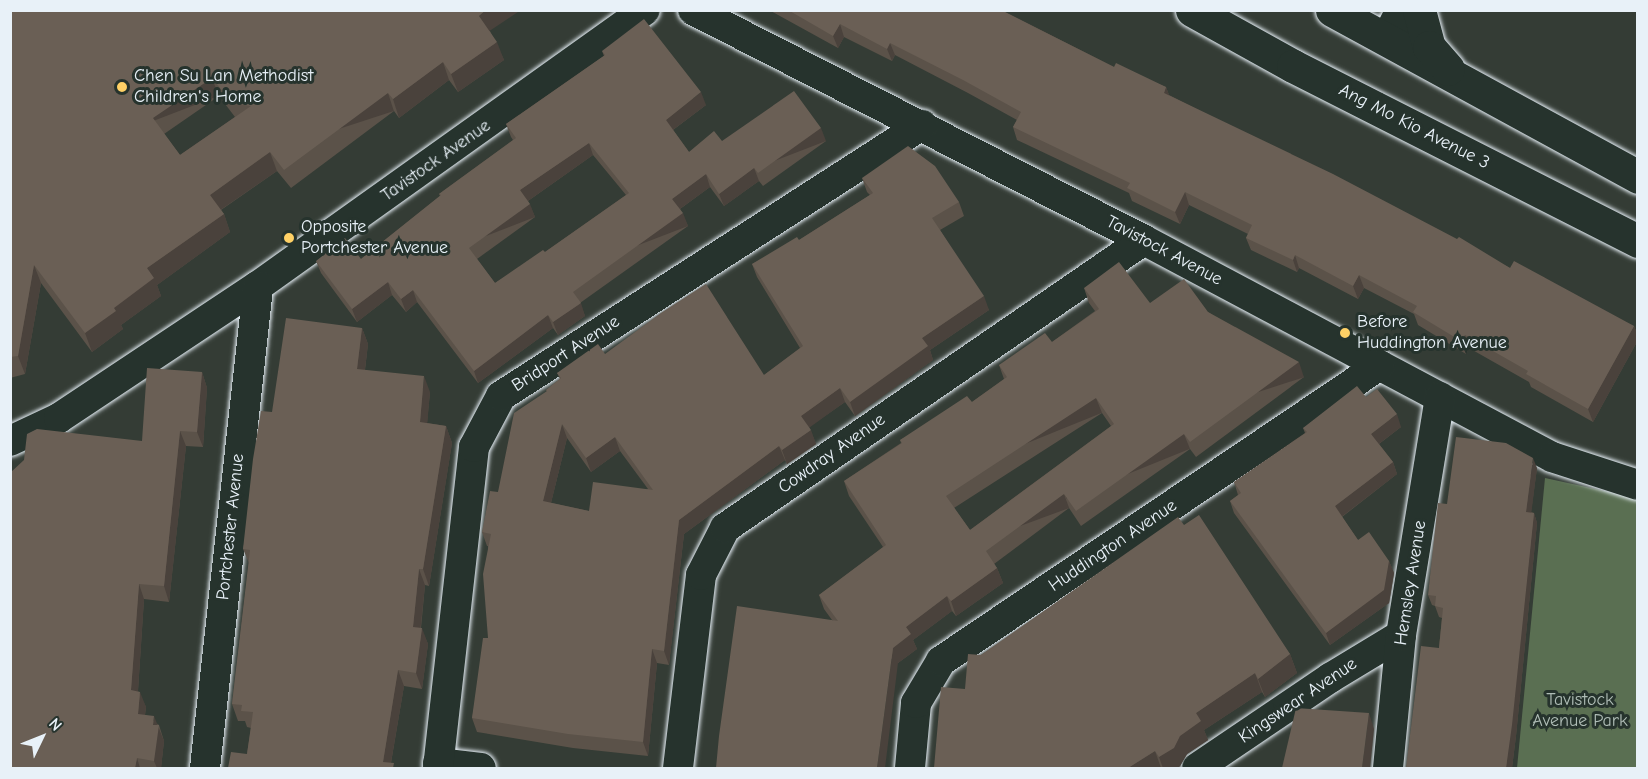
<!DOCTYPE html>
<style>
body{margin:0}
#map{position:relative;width:1648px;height:779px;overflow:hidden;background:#343c35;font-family:"Comic Neue",sans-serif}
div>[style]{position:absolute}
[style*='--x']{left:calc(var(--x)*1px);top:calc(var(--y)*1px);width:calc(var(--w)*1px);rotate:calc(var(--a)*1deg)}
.green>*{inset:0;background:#5a6f52}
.roads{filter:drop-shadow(0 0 2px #e8f1f8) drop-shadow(0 0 2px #e8f1f8)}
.minor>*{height:30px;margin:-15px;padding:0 15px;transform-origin:15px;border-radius:15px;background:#26332d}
.tertiary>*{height:33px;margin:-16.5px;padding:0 16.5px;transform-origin:16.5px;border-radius:16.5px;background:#26332d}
.trunk>*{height:33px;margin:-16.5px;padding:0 16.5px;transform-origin:16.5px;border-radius:16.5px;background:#26332d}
.wall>*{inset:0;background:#5b5249}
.shaded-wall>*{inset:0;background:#4a423c;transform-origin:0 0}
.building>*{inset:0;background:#6a5f55}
.dots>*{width:16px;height:16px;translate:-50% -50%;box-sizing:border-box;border:3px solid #26332d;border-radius:50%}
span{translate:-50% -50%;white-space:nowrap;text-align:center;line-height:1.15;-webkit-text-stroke:6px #26332d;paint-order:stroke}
.poi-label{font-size:18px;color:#e8f1f8}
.left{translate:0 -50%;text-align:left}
.street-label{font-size:18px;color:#e8f1f8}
.park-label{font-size:18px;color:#afbdb6}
.frame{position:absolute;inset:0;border:12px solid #e8f1f8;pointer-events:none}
.north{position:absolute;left:12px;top:707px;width:60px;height:60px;-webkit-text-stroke:4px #26332d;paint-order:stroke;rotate:47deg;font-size:16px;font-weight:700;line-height:24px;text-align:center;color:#e8f1f8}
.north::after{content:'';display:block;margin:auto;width:21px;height:27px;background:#e8f1f8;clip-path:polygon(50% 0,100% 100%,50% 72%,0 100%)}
</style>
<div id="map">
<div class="green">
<div style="clip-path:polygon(1545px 478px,1637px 498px,1637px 768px,1517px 768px)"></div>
</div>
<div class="roads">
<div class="minor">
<div style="--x:693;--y:10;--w:506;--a:27.02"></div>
<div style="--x:1144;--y:240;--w:462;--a:28"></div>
<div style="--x:1552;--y:457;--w:90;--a:18"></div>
<div style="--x:10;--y:441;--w:54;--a:-25.1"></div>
<div style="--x:59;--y:418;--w:239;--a:-33.6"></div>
<div style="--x:258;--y:286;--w:475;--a:-35.5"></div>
<div style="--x:438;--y:763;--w:43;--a:6.6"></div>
<div style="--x:205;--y:768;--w:485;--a:-83.7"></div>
<div style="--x:438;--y:768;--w:323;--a:-83.6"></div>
<div style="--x:474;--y:447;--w:58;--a:-62.1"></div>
<div style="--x:501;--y:396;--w:501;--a:-32.77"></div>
<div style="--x:678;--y:768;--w:194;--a:-83.2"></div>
<div style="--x:701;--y:575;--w:53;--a:-62.9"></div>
<div style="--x:725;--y:528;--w:508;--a:-34.5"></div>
<div style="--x:910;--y:768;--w:65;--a:-84.7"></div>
<div style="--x:916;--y:703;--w:49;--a:-59.2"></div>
<div style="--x:941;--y:661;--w:529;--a:-33.99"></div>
<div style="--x:1197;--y:768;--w:161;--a:-34.1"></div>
<div style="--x:1330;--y:678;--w:83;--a:-31.2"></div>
<div style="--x:1388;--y:768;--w:134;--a:-84.4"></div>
<div style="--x:1401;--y:635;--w:241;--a:-80.7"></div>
</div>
<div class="tertiary">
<div style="--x:1387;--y:39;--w:33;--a:-63"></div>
</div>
<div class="trunk">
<div style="--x:1192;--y:10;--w:115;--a:29"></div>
<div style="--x:1293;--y:66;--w:387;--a:26.9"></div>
<div style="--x:1332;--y:10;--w:349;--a:28.6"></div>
<div style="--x:1419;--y:10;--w:38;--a:75"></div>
<div style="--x:1429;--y:47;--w:29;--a:49"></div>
</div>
</div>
<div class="wall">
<div style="clip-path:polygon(evenodd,10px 10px,490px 31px,504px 60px,458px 92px,449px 80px,399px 118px,394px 111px,291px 188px,277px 171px,221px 210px,224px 214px,230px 232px,157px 285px,161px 296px,121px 325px,123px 329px,92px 352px,41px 283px,25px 374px,10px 378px,10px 10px,219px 96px,235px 117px,180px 155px,164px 134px,219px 96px)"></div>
<div style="clip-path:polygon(769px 10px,1001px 10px,1114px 67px,1166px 87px,1169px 95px,1510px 268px,1634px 326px,1638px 336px,1638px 340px,1593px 422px,1531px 387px,1529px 382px,1469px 348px,1466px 354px,1418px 325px,1414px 314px,1364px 288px,1358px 299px,1299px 268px,1297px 272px,1251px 250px,1246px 238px,1248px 234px,1189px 205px,1180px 224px,1132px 201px,1129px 193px,1017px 140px,1013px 127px,1017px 120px,968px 93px,895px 55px,892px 61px,844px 37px,838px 48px)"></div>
<div style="clip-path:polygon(evenodd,602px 51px,706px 105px,673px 130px,689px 152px,722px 141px,826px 141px,763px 186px,759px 181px,724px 206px,710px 187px,680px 209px,688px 226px,580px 303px,585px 316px,558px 335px,553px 328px,478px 383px,417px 302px,406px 312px,392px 295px,357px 322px,321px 273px,316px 261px,361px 259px,440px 196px,439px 194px,513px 140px,511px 137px,506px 124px,604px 56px,602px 51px,593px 155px,626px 195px,545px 252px,495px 283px,477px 259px,535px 217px,528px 201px,593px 155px)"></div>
<div style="clip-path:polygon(evenodd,862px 178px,959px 202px,964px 216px,940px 230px,989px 310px,930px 350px,933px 360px,855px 416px,845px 402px,809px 427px,816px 444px,787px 464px,785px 460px,684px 534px,669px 665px,657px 663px,648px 756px,573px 748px,477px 732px,472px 718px,488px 638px,488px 546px,487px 546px,482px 532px,498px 492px,547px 392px,546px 390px,560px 379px,557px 373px,605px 354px,764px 375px,800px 348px,757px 277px,752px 264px,799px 240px,870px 195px,867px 192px,862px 178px,567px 438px,591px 472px,620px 451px,648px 489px,589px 511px,551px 503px,567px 438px)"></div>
<div style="clip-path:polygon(evenodd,1084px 288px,1150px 303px,1208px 312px,1304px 377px,1196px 457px,1190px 449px,1081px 526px,1069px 508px,994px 564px,997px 568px,1003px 583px,956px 616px,952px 611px,913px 640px,917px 649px,898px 663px,832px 620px,824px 609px,819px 595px,883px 547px,849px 496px,844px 481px,901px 443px,900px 440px,972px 402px,1004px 379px,999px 365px,1052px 342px,1095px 311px,1089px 303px,1084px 288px,1102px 413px,1111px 426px,970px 530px,954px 508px,1102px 413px)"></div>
<div style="clip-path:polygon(362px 328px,368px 344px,365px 370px,430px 392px,427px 423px,446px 426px,452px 443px,429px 586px,425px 585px,421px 628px,428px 644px,422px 689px,404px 686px,391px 763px,247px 754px,251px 728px,247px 727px,245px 721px,238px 721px,232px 704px,249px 563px,243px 549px,272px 412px)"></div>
<div style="clip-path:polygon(202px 372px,207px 388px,203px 447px,186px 446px,169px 602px,144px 599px,138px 691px,146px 707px,145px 715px,159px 725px,164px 741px,161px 768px,10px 768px,142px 441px)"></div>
<div style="clip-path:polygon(1366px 397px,1401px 427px,1379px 444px,1393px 462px,1397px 474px,1342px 517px,1358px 540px,1389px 561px,1394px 573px,1389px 603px,1330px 645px,1234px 513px,1230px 501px,1238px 495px,1234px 482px,1305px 433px,1303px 428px)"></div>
<div style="clip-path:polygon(1537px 468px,1531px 512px,1534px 513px,1537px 523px,1516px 736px,1512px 768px,1406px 768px,1439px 648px,1442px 618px,1439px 617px,1435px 606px,1432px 605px,1428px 595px)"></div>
<div style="clip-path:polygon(1184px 525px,1290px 654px,1297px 673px,1265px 697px,1262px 692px,1204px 730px,1208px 740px,1187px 754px,1180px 766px,1177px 768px,934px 768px,965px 689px,981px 655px)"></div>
</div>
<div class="shaded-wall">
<div style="clip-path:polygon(486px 10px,521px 10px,485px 34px,479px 16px)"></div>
<div style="clip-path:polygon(840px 24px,844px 37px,838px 48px,833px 36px)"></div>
<div style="clip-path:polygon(497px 42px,504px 60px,458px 92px,451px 74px)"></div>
<div style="clip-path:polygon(890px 43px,895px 55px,892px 61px,887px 49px)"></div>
<div style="clip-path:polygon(443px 62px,449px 80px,399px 118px,393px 99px)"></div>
<div style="left:212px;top:78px;width:19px;height:71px;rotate:69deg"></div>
<div style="clip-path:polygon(1166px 87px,1171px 100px,1164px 93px)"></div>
<div style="clip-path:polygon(701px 92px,706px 105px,670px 132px,666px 120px)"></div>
<div style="left:388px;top:93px;width:19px;height:129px;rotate:72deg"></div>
<div style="left:821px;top:128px;width:14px;height:77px;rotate:69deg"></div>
<div style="clip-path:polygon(589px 143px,593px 155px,525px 203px,520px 190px)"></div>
<div style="clip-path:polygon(270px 152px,277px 171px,216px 213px,210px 195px)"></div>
<div style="clip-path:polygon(754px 168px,759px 181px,724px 206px,719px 194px)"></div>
<div style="clip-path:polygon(706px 174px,710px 187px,677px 211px,672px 199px)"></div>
<div style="clip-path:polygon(1185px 192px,1189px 205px,1180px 224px,1175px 212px)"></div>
<div style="left:530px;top:204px;width:14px;height:75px;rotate:69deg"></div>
<div style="left:683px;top:213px;width:14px;height:135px;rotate:69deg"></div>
<div style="clip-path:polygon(224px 214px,230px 232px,157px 285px,161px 296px,121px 325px,123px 329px,92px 352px,85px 333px,147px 268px)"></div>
<div style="clip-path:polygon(1295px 255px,1299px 268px,1297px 272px,1293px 260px)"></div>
<div style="clip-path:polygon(34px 265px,41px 283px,25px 374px,18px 356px)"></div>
<div style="clip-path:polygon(1359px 275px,1364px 288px,1358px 299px,1353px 286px)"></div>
<div style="clip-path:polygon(388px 282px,392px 295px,357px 322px,352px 309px)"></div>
<div style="clip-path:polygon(413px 290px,417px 302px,406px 312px,401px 299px)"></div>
<div style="clip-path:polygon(984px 296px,989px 310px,930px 350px,933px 360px,855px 416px,850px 402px,922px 338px)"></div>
<div style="clip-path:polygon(581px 303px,585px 316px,558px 335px,553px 322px)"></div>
<div style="clip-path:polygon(548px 315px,553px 328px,478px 383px,474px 371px)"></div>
<div style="clip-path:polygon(1634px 326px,1638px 336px,1638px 340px,1593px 422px,1588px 409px)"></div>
<div style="clip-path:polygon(362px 328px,368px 344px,363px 385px,357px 369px)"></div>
<div style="clip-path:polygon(1465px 335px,1469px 348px,1466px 354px,1461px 341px)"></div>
<div style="left:1299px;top:362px;width:16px;height:135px;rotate:72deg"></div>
<div style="clip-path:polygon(202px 372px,207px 388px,203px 447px,197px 432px)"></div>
<div style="clip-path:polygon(424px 376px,430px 392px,426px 438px,420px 422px)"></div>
<div style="clip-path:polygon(840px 388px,845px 402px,806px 430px,801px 416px)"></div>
<div style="left:1096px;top:398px;width:16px;height:179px;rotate:68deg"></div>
<div style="clip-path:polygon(1397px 414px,1401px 427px,1376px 446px,1371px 434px)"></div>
<div style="clip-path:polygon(562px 424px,567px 438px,548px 515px,543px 501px)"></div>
<div style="clip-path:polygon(446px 426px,452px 443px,429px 586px,423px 569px)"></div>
<div style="clip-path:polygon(811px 430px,816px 444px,787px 464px,782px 450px)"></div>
<div style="clip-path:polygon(180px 431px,186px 446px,169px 602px,164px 586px)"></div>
<div style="left:1184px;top:434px;width:16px;height:133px;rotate:68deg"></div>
<div style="clip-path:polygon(615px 437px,620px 451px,591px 472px,586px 458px)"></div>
<div style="clip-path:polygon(779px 446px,785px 460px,684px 534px,669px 665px,664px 651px,679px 520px)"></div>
<div style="clip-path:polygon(1533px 458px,1537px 468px,1530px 523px,1526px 512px)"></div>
<div style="clip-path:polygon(1393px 462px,1397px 474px,1340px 518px,1335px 506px)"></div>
<div style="left:1064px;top:494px;width:15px;height:97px;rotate:70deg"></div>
<div style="clip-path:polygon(1534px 513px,1537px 523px,1516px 736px,1512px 768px,1506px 768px)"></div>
<div style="clip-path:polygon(1389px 561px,1394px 573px,1389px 603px,1330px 645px,1326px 633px)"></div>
<div style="clip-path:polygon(997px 568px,1003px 583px,956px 616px,951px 601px)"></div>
<div style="clip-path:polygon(419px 569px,425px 585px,419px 643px,413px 627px)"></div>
<div style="clip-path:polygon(139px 584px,144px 599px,137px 706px,131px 690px)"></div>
<div style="clip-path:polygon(947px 596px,952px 611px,913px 640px,917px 649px,898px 663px,885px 768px,877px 768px,893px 648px,906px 627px)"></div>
<div style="clip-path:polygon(422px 628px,428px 644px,422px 689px,416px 673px)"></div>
<div style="clip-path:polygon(652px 649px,657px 663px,648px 756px,643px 742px)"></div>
<div style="clip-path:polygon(1290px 654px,1297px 673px,1265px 697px,1258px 679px)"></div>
<div style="clip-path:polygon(398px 670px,404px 686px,390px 768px,383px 762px)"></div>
<div style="clip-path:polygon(1255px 673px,1262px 692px,1204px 730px,1208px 740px,1187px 754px,1180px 766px,1177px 768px,1163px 768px,1159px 757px,1196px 713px)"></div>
<div style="clip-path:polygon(140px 692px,146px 707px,143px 729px,138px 714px)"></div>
<div style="clip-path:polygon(1369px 713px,1374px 729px,1370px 768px,1362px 768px)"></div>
<div style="clip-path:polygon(154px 716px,164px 741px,161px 768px,157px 768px,154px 761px,153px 725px)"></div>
<div style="clip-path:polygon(1155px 751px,1161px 768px,1128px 768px)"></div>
<div style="clip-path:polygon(137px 758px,140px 768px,135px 768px)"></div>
</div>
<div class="building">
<div style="clip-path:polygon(evenodd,10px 10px,486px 10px,479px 16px,497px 42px,451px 74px,443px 62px,393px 99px,388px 93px,284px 170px,270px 152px,210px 195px,224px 214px,147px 268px,154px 278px,114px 308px,116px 311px,85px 333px,34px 265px,18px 356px,10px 357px,10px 10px,212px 78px,232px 103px,251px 106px,180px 155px,153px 118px,212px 78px)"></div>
<div style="clip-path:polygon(788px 10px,1001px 10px,1114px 67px,1116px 63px,1166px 87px,1164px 93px,1333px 174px,1457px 239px,1459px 237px,1510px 268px,1514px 261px,1634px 326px,1588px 409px,1526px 374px,1528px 371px,1465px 335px,1461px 341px,1413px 312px,1417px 306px,1359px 275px,1353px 286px,1295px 255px,1293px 260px,1246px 238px,1252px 225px,1185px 192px,1175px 212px,1127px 188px,1130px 183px,1013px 127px,1021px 112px,963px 80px,890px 43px,887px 49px,840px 24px,833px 36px)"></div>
<div style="clip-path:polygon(evenodd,644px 19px,701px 92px,666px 120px,689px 152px,714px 131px,722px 141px,794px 91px,821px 128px,758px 173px,754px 168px,719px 194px,706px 174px,672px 199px,683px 213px,573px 292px,581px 303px,553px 322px,548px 315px,474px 371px,413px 290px,401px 299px,388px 282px,352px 309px,316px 261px,345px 238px,361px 259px,441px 195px,439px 194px,516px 138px,506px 124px,605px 55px,602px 51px,644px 19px,589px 143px,629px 193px,545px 252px,543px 250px,495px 283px,469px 248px,530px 204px,520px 190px,589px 143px)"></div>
<div style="clip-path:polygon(evenodd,908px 146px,935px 166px,959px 202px,932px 218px,984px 296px,922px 338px,928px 346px,850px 402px,840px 388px,801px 416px,811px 430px,782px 450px,779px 446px,679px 520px,664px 651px,652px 649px,643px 742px,568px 734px,472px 718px,483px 638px,488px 638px,483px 574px,491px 534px,482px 532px,490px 491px,498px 492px,514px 413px,547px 391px,546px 390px,561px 378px,557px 373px,598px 344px,605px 354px,661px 313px,706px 284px,764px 375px,803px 346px,752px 264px,797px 237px,799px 240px,873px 193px,862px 178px,908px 146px,562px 424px,586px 458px,615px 437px,653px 490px,593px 482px,589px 511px,543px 501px,562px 424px)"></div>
<div style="clip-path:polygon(evenodd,1119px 262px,1150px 303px,1184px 279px,1208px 312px,1299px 362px,1190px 442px,1184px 434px,1076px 511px,1064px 494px,986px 551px,997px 568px,951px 601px,947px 596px,906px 627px,911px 634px,893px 648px,877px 768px,716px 768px,719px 736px,737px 606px,838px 621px,819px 595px,886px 545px,844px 481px,902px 443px,900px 440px,967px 396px,972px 402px,1007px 377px,999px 365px,1045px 333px,1052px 342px,1099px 309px,1084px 288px,1119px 262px,1096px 398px,1114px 424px,970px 530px,946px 496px,1096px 398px)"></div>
<div style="clip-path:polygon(286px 318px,362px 328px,357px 369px,424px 376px,420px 422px,446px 426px,423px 569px,419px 569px,413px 627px,422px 628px,416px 673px,398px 670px,383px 762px,394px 763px,393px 768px,228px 768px,231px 752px,247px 754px,253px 712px,241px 711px,242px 705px,232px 704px,250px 550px,243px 549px,253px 459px,261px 411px,272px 412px)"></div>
<div style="clip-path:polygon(147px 368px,202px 372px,197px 432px,180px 431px,164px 586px,139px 584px,131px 690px,140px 692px,138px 714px,154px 716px,153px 725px,159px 725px,154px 761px,137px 758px,135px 768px,10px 768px,10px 473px,24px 460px,27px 434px,37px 429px,142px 441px)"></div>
<div style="clip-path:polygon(1357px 386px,1366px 397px,1377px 389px,1397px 414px,1371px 434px,1393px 462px,1335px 506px,1358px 540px,1369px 532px,1389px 561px,1384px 590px,1326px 633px,1230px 501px,1241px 493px,1234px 482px,1307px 432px,1303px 428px)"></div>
<div style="clip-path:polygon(1456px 437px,1506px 443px,1533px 458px,1526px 512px,1534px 513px,1512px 725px,1506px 768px,1406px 768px,1421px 646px,1439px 648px,1443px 608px,1435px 606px,1436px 596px,1428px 595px,1438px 503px,1447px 504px)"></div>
<div style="clip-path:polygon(1199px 515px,1290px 654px,1258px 679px,1255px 673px,1196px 713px,1201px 721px,1180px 736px,1174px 748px,1159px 757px,1155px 751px,1128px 768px,934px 768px,941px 687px,965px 689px,968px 654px,981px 655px,1178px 517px,1184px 525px)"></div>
<div style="clip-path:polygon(1296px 708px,1369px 713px,1362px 768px,1282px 768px)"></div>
</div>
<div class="dots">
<div style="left:122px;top:87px;background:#ffd166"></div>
<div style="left:289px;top:238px;background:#ffd166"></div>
<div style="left:1345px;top:333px;background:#ffd166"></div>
</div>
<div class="poi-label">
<span class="left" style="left:134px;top:87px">Chen Su Lan Methodist<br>Children's Home</span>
<span class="left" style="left:301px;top:238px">Opposite<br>Portchester Avenue</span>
<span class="left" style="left:1357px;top:333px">Before<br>Huddington Avenue</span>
</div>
<div class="street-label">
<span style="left:1414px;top:127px;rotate:27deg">Ang Mo Kio Avenue 3</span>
<span style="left:436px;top:161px;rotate:-35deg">Tavistock Avenue</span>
<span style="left:1164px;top:251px;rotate:28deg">Tavistock Avenue</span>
<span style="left:566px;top:354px;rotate:-33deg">Bridport Avenue</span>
<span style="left:832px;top:454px;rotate:-35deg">Cowdray Avenue</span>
<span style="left:231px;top:527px;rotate:-84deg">Portchester Avenue</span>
<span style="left:1113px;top:546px;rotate:-34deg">Huddington Avenue</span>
<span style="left:1411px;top:583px;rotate:-81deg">Hemsley Avenue</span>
<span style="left:1298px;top:701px;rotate:-34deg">Kingswear Avenue</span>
</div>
<div class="park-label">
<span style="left:1580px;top:711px">Tavistock<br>Avenue Park</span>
</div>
<div class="frame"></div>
<div class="north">N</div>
</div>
